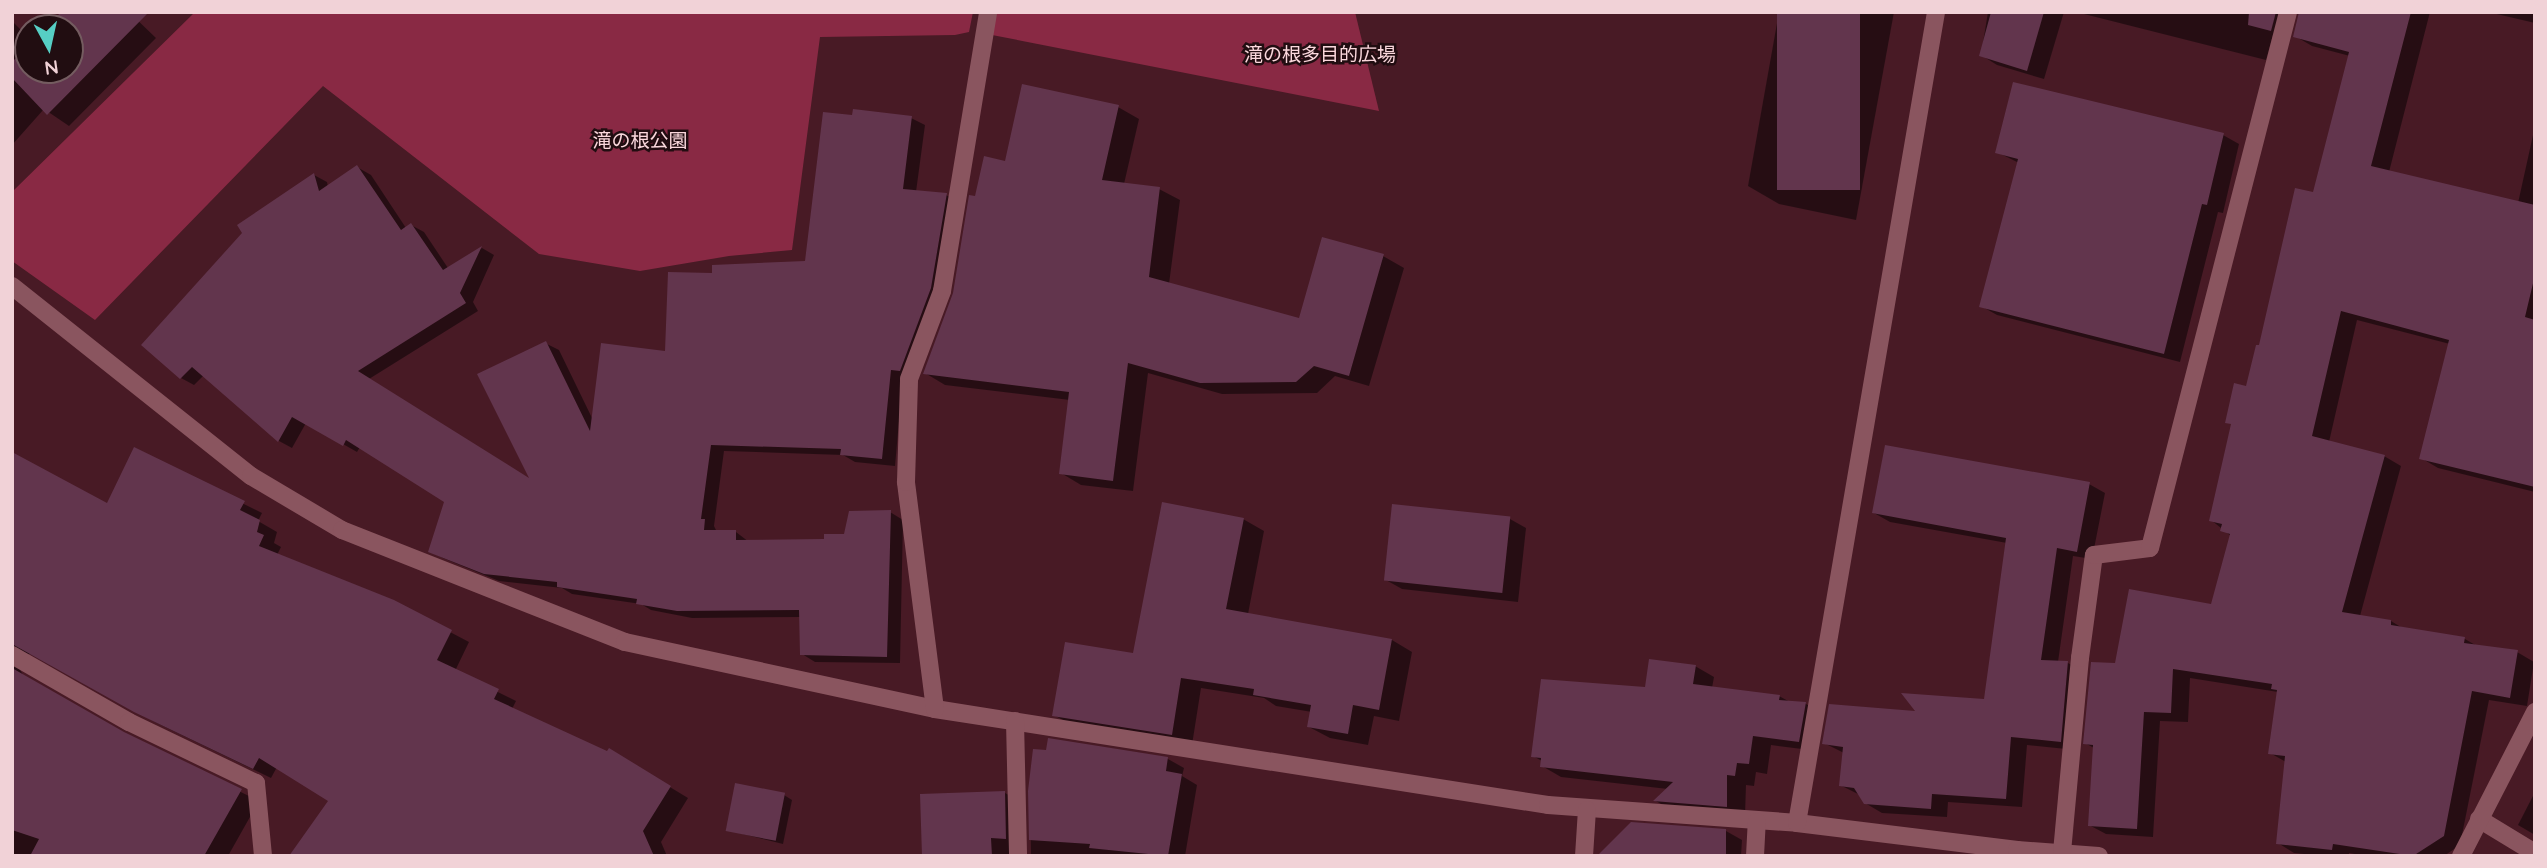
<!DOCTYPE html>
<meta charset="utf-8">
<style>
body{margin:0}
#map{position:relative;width:2547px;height:868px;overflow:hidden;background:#481a25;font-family:Quicksand,"Noto Sans JP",sans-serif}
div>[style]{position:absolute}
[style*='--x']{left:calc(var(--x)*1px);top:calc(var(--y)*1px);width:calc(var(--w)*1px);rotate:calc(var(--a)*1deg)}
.green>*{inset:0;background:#892944}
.shadow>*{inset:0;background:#0007}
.building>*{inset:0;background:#62354d;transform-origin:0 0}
.street>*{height:18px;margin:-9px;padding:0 9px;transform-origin:9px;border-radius:9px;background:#8a555f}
span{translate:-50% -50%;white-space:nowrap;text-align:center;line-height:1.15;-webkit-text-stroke:5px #210d11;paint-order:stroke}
.park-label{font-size:19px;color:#fad7dc}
.frame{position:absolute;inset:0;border:14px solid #f1d2d7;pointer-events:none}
.north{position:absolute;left:14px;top:14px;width:70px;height:70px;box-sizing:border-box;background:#210d11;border:2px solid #745c60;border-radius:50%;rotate:172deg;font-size:19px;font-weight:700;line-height:28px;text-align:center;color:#f1d2d7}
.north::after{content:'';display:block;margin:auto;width:24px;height:32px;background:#56cec4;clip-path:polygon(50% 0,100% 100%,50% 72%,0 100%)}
</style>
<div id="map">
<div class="green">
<div style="clip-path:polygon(195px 12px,973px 12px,969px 32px,955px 35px,820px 37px,792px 250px,729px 256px,640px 271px,539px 254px,323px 86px,95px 320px,12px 261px,12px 192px)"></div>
<div style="clip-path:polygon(996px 12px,1355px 12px,1379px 111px,992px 35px)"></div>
</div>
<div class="shadow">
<div style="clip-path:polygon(129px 12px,156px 38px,69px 126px,44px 109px,12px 145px,12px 21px,28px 37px,28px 70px,70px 70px,70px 28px,48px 28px)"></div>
<div style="clip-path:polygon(1779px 12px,1894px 12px,1856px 220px,1779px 204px,1748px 186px)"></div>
<div style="clip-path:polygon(1988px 12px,2064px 12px,2044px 79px,1997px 65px,1981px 55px)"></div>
<div style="clip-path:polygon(2076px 12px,2300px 12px,2296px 14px,2288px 39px,2273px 35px,2266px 60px)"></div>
<div style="clip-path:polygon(2300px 12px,2430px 12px,2389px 172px,2518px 203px,2535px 126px,2535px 492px,2438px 468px,2421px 458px,2450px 344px,2357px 320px,2329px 442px,2384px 456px,2401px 466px,2360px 616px,2391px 621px,2404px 629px,2465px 639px,2477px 646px,2517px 652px,2534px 662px,2527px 706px,2489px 700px,2460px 845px,2444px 856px,2366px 856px,2349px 853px,2349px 856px,2324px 856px,2294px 853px,2278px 843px,2286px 762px,2270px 753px,2278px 692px,2190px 678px,2188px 722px,2160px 721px,2153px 837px,2106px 834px,2089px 825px,2094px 748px,2085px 743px,2116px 665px,2212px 606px,2231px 536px,2211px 520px,2247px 388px,2314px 194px,2350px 56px,2312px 46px,2295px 36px)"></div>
<div style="clip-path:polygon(2488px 12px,2535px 12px,2535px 23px)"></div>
<div style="clip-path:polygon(1118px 107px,1139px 119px,1124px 184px,1159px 189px,1180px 200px,1169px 284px,1300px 321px,1383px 256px,1404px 268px,1369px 386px,1335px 376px,1317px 393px,1222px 394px,1148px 373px,1133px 491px,1081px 485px,1061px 473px,1070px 400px,945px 385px,925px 373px,955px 294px,976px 197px,1006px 163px)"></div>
<div style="clip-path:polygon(911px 118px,925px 125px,916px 192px,946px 195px,959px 202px,944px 296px,903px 376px,895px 466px,855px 462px,843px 455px,724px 451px,714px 526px,717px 532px,736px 532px,749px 542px,826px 541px,845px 536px,890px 512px,903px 520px,900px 663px,815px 662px,802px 654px,801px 617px,692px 618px,651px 610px,641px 604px,572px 594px,562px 588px,499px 581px,443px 558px,430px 551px,446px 501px,360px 447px,357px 452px,306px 423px,292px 448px,279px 441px,204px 375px,194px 385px,181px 378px,314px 175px,327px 182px,328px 187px,357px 167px,371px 175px,406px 228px,411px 225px,424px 232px,448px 268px,482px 248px,494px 255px,473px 302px,478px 311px,369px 379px,533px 482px,545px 343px,559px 350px,593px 420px,667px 353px,714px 275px,806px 263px)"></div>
<div style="clip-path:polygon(2223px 135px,2239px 144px,2223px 213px,2218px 212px,2180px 362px,1997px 315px,1981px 306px,2019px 163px,1997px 152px)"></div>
<div style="clip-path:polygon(135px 450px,262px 513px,258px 521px,277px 532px,274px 543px,281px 547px,277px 555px,393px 602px,469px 642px,455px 671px,516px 701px,512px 709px,627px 761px,688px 798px,661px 842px,667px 856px,291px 856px,330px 801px,277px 767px,271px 778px,155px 722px,31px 653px,21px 659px,18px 666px,24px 677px,123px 734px,259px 801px,228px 856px,12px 856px,12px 454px,108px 505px)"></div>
<div style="clip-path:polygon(2089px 484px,2105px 493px,2092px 559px,2073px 556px,2058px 662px,2068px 663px,2084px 672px,2076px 750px,2027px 745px,2022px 807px,1948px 802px,1947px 817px,1882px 813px,1865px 803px,1860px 795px,1840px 785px,1844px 753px,1824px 743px,1918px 713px,1985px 701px,2007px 543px,1890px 522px,1874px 513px)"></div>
<div style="clip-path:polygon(1243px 519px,1264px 531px,1248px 614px,1392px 640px,1412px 652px,1399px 721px,1374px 716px,1368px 745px,1330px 738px,1309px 727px,1312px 712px,1276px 706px,1264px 698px,1201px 688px,1192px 745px,1075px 727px,1054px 715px,1134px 655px)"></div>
<div style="clip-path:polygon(1510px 519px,1526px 528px,1518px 602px,1402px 589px,1386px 580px)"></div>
<div style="clip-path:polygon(1695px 666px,1714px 677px,1712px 688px,1779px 696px,1790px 702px,1806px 704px,1824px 714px,1818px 751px,1771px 745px,1767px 774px,1756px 772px,1754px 786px,1746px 785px,1745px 816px,1673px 811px,1656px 801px,1668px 789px,1561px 777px,1542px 766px,1542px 761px,1533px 756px,1647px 688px)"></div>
<div style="clip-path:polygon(1168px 759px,1184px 768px,1182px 776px,1197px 785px,1185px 856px,1031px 856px,1030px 791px)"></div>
<div style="clip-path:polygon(2535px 792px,2535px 835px,2518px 825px)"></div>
<div style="clip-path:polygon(1005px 793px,1021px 802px,1022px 856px,924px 856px)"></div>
<div style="clip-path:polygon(784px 795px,792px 800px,783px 844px,727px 830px)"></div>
<div style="clip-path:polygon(1726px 831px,1742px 840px,1741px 856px,1604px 856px)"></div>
</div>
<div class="building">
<div style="clip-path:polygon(61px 12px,149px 12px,47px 115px,12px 78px,12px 62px,28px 46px,28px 70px,70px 70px,70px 28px,46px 28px)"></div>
<div style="left:1777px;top:12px;width:83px;height:178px"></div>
<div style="clip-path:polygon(1991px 12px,2044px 12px,2027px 71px,1979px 56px)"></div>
<div style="clip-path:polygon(2249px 12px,2276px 12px,2271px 31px,2248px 25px)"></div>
<div style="clip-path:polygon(2299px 12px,2411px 12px,2371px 166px,2535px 205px,2535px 275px,2525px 317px,2535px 320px,2535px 487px,2419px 459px,2449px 340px,2341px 311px,2312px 436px,2385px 455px,2342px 612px,2391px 620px,2391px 625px,2465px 637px,2464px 643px,2518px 650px,2510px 698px,2472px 691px,2444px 836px,2413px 856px,2333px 844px,2332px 850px,2276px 844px,2285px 756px,2268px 754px,2277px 690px,2271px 689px,2272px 684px,2173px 669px,2171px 713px,2144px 712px,2137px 829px,2088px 826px,2093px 745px,2083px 744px,2091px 662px,2115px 663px,2129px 589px,2211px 604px,2230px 534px,2220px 531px,2222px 524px,2209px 521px,2231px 424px,2225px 423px,2234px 383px,2246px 386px,2256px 345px,2259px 345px,2295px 188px,2313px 192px,2349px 52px,2293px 37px)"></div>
<div style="clip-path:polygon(2013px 82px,2224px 133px,2207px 205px,2202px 204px,2164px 354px,1979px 307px,2018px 159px,1995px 153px)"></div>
<div style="clip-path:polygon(1022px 84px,1119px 105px,1102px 180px,1160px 187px,1149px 277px,1299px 318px,1322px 237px,1384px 254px,1349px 376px,1314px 366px,1296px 382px,1200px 383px,1128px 363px,1113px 481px,1059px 474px,1069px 392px,923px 374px,953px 293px,969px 195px,975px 196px,984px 156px,1005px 161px)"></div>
<div style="clip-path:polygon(853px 109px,912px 116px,903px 189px,947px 193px,931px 288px,900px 371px,891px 370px,882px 459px,840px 455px,841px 449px,711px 445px,701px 519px,705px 519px,704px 530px,736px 530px,736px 540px,824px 539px,824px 534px,844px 534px,849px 511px,891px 510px,887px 657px,800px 655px,799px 610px,677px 611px,636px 604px,637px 599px,557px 587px,557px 582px,484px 574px,428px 552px,444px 502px,346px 440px,343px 446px,292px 417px,278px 442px,192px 367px,180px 379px,141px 345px,242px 233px,237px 225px,314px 173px,319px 191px,357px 165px,401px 230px,411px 223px,443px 270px,482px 246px,460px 293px,466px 303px,358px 371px,529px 478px,477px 374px,546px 341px,590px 431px,601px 343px,665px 351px,668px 272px,712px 273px,712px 265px,805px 261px,823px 112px,852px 115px)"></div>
<div style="clip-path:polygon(1885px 445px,2090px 482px,2077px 552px,2057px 548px,2041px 660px,2068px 661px,2061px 742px,2011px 737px,2006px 799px,1932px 794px,1931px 809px,1864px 804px,1854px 788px,1839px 786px,1843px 747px,1822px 744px,1829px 704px,1915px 711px,1901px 693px,1984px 699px,2006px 538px,1872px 513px)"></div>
<div style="clip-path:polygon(134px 447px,245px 501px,240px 510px,260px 520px,257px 532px,264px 535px,259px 546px,394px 600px,452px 630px,437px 660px,499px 689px,494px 699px,607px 751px,609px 748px,671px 786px,643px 831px,654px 856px,289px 856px,328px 801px,259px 758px,253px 769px,134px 712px,12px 644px,12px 452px,107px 503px)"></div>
<div style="clip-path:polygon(1162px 502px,1244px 518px,1226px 609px,1392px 639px,1379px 710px,1353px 705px,1348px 734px,1307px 727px,1311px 705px,1253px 695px,1254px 689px,1181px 678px,1172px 735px,1052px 716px,1065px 642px,1133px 653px)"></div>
<div style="left:1392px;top:504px;width:119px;height:77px;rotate:6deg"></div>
<div style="clip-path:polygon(1649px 659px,1696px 665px,1693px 684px,1780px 695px,1779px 700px,1806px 702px,1799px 742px,1753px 736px,1749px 764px,1737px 763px,1735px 776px,1727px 775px,1727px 807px,1653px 801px,1673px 782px,1540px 767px,1541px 758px,1531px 757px,1541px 679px,1645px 687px)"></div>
<div style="clip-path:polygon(12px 668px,124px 732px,242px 789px,204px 856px,30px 856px,39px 839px,12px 830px)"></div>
<div style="clip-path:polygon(1048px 738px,1168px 757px,1166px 771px,1182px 774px,1168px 856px,1089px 848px,1090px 844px,1029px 840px,1028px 791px,1033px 749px,1046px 750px)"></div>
<div style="left:735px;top:783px;width:51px;height:49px;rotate:11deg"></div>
<div style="clip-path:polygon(1005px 791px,1006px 839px,991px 838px,992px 856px,922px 856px,920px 794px)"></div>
<div style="clip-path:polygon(1631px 822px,1726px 829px,1726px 856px,1597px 856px)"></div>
</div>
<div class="street">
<div style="--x:12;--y:286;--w:305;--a:38.5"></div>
<div style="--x:251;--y:476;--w:106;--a:30.7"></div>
<div style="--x:342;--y:530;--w:304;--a:21.6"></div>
<div style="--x:625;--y:642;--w:317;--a:12.2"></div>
<div style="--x:935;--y:709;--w:620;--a:8.9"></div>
<div style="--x:1548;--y:805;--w:250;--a:4.1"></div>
<div style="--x:1797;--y:823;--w:222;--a:7"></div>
<div style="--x:2017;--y:850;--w:82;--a:4.2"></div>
<div style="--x:12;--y:655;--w:135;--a:29.8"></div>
<div style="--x:129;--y:722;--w:141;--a:25.7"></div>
<div style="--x:256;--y:783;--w:73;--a:84.5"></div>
<div style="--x:935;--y:709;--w:229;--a:-97.3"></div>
<div style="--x:906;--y:482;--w:103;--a:-88.3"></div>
<div style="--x:909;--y:379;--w:94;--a:-69.4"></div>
<div style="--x:942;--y:291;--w:283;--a:-80.6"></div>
<div style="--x:1015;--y:721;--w:135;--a:88.7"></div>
<div style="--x:2479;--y:819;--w:66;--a:31.3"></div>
<div style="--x:1797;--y:823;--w:823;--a:-80.27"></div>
<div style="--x:2062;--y:852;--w:195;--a:-84.7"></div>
<div style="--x:2080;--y:658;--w:104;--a:-82.3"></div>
<div style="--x:2094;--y:555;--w:56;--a:-7.1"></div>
<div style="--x:2150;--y:548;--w:553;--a:-75.56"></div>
<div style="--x:1584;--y:856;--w:46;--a:-86.3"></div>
<div style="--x:1755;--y:856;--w:34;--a:-87"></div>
<div style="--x:2461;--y:856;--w:162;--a:-62.8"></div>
</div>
<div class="park-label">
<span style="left:1320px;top:55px">滝の根多目的広場</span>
<span style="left:640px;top:141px">滝の根公園</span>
</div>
<div class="frame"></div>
<div class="north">N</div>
</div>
